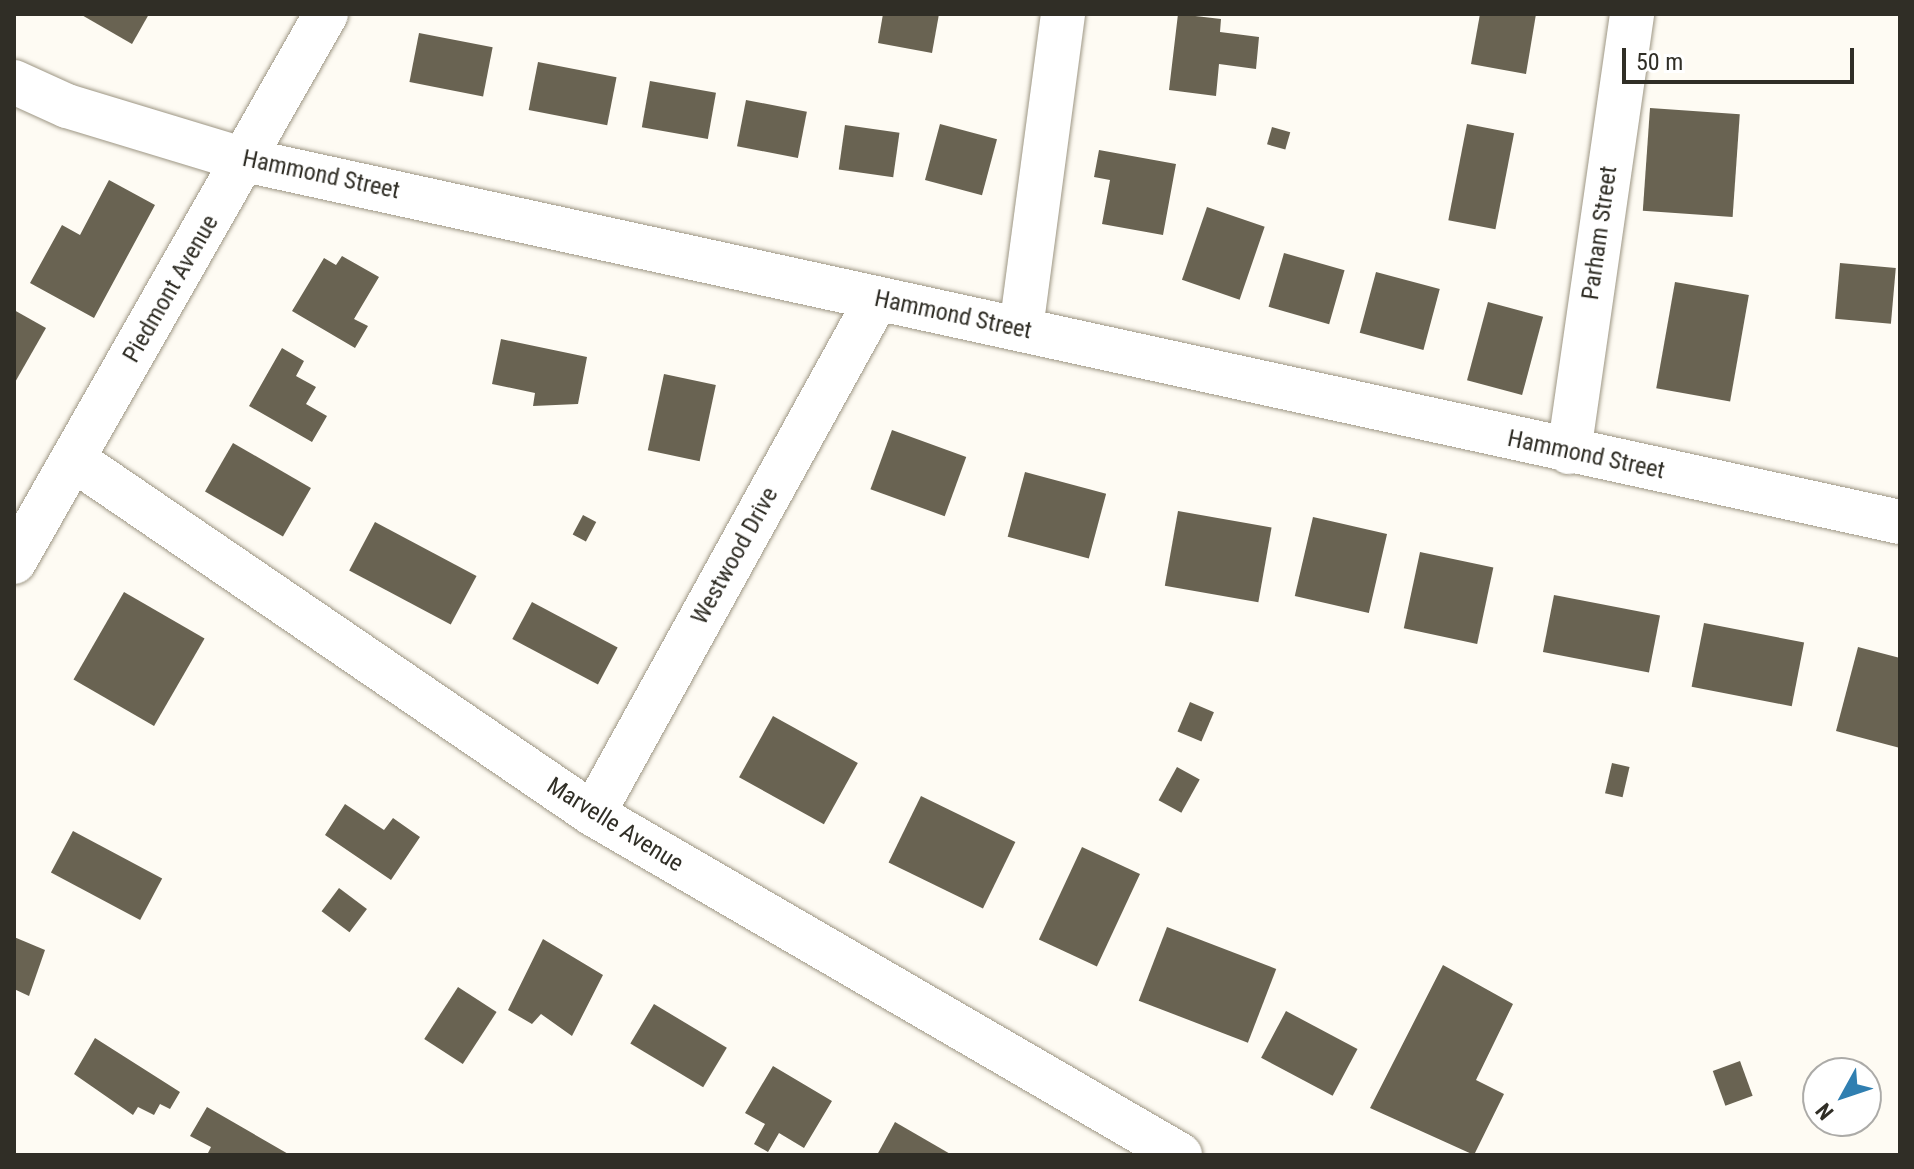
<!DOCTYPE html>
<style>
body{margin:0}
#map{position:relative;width:1914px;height:1169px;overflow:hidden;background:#fefbf3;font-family:"Roboto Condensed",sans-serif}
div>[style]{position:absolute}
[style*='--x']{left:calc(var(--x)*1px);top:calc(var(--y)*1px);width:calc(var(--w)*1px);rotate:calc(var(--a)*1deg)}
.building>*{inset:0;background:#696352;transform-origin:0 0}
.roads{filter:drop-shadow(0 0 2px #9d9684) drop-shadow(0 0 2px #9d9684)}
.minor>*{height:44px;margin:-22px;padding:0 22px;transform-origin:22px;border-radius:22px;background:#fff}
span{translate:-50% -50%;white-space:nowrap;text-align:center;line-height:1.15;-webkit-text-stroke:8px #fff;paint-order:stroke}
.street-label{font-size:24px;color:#302e26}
.frame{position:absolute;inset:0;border:16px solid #302e26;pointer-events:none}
.north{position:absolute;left:1802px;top:1057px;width:80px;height:80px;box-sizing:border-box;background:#fff;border:2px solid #acaba8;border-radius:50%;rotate:230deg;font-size:22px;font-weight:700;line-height:32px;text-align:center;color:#302e26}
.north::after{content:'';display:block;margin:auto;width:28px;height:36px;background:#307fb1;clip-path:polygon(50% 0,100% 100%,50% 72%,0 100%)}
.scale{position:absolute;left:1622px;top:48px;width:232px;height:36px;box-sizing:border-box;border:4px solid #302e26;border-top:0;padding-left:10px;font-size:24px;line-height:28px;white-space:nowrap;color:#302e26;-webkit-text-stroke:6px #fff;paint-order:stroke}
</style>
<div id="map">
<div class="building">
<div style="clip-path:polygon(80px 14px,149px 14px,132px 44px)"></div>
<div style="clip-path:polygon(883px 14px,939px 14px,932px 53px,878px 43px)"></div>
<div style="clip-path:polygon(1178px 14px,1221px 19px,1220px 32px,1259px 37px,1256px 69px,1219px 64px,1216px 96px,1169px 90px)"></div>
<div style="clip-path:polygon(1480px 14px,1536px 14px,1526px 74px,1471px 64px)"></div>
<div style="left:419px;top:33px;width:75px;height:50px;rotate:11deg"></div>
<div style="left:538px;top:62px;width:80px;height:49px;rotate:11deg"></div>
<div style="left:650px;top:81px;width:67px;height:47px;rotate:10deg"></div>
<div style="left:746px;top:100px;width:62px;height:47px;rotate:11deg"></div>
<div style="left:1650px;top:108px;width:90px;height:103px;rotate:4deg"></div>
<div style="left:940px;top:124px;width:59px;height:58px;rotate:15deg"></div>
<div style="left:1467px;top:124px;width:48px;height:98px;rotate:11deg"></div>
<div style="left:845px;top:125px;width:55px;height:45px;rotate:8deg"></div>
<div style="left:1272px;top:127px;width:19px;height:18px;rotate:16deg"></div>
<div style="clip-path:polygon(1099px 150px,1176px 164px,1163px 235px,1102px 224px,1110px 180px,1094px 177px)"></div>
<div style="clip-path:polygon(109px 180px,155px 205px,94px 318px,30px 283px,62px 225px,80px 235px)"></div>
<div style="left:1207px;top:207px;width:61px;height:77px;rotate:19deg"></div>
<div style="left:1284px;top:253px;width:63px;height:56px;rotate:16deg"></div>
<div style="clip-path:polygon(342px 256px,379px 277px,354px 319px,368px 326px,355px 348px,292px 311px,324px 258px,336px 265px)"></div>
<div style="left:1840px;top:263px;width:56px;height:56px;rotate:5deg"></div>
<div style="left:1376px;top:272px;width:66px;height:63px;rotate:15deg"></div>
<div style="left:1675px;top:282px;width:75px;height:108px;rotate:10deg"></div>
<div style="left:1488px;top:302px;width:57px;height:81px;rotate:15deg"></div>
<div style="clip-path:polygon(14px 310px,46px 328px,14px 384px)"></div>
<div style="clip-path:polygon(501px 339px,587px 357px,578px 404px,533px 406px,535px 393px,492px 384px)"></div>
<div style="clip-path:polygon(282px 348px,304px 361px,296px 376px,316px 387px,306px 404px,327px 416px,312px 442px,249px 406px)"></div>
<div style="left:664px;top:374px;width:53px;height:78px;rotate:12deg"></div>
<div style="left:892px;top:430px;width:79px;height:63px;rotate:20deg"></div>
<div style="left:233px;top:443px;width:90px;height:56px;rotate:30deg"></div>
<div style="left:1025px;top:472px;width:84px;height:67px;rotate:15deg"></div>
<div style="left:1178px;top:511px;width:95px;height:76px;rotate:10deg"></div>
<div style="left:583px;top:515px;width:15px;height:22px;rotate:28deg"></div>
<div style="left:1313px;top:517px;width:76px;height:81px;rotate:13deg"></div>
<div style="left:375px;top:522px;width:115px;height:55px;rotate:28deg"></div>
<div style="left:1420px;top:552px;width:75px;height:78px;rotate:12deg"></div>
<div style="left:124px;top:592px;width:93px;height:101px;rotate:30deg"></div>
<div style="left:1554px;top:595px;width:108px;height:58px;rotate:11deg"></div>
<div style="left:532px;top:602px;width:97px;height:42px;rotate:28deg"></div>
<div style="left:1704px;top:623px;width:102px;height:65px;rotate:11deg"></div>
<div style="clip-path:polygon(1858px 647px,1900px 658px,1900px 748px,1836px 731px)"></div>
<div style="left:1190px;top:702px;width:26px;height:32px;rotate:23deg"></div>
<div style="left:773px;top:716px;width:97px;height:70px;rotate:29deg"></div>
<div style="left:1612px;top:763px;width:18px;height:31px;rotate:13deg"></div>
<div style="left:1177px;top:767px;width:26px;height:38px;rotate:29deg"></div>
<div style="left:921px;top:796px;width:105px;height:74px;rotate:26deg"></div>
<div style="clip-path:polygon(345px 804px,384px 830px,393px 818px,420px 837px,391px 880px,325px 835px)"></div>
<div style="left:73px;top:831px;width:101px;height:47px;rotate:28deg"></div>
<div style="left:1082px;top:847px;width:64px;height:102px;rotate:25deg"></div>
<div style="left:339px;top:888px;width:35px;height:29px;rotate:37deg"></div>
<div style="left:1167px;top:927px;width:117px;height:79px;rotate:21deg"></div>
<div style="clip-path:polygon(14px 937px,45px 950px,29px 996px,14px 989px)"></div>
<div style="clip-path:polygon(543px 939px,603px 975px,572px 1036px,541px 1014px,532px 1024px,508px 1010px)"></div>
<div style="clip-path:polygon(1443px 965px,1513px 1004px,1476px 1080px,1504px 1094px,1474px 1155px,1370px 1108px)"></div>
<div style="left:458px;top:987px;width:46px;height:62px;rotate:33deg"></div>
<div style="left:654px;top:1004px;width:85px;height:46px;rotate:31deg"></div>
<div style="left:1286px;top:1011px;width:81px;height:53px;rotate:28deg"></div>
<div style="clip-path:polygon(95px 1038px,180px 1092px,170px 1109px,160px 1104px,154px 1115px,138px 1107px,133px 1115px,74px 1074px)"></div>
<div style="left:1740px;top:1061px;width:37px;height:29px;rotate:70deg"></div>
<div style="clip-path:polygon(773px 1066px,832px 1101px,804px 1148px,779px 1133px,768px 1152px,754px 1144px,765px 1124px,745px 1113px)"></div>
<div style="clip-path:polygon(207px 1107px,290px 1155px,207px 1155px,211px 1147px,190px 1136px)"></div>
<div style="clip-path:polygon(895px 1122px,952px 1155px,877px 1155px)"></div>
</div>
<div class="roads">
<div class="minor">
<div style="--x:14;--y:82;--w:58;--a:24.4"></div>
<div style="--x:67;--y:106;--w:186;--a:16.9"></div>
<div style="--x:245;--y:160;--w:1694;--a:12.34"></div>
<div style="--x:1021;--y:329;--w:318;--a:-82.4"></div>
<div style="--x:1569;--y:452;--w:443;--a:-81.8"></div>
<div style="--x:73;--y:459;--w:630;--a:34.32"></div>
<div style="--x:593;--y:814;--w:679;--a:30.15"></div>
<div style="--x:14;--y:562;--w:631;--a:-60.35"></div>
<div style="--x:593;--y:814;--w:588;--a:-61.13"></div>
</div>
</div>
<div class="street-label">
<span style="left:321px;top:175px;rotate:12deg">Hammond Street</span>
<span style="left:1600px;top:233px;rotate:-82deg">Parham Street</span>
<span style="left:171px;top:289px;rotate:-60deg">Piedmont Avenue</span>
<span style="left:953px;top:315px;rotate:12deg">Hammond Street</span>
<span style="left:1586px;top:455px;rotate:12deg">Hammond Street</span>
<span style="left:735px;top:556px;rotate:-61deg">Westwood Drive</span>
<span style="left:615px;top:825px;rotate:32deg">Marvelle Avenue</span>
</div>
<div class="frame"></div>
<div class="north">N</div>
<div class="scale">50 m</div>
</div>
